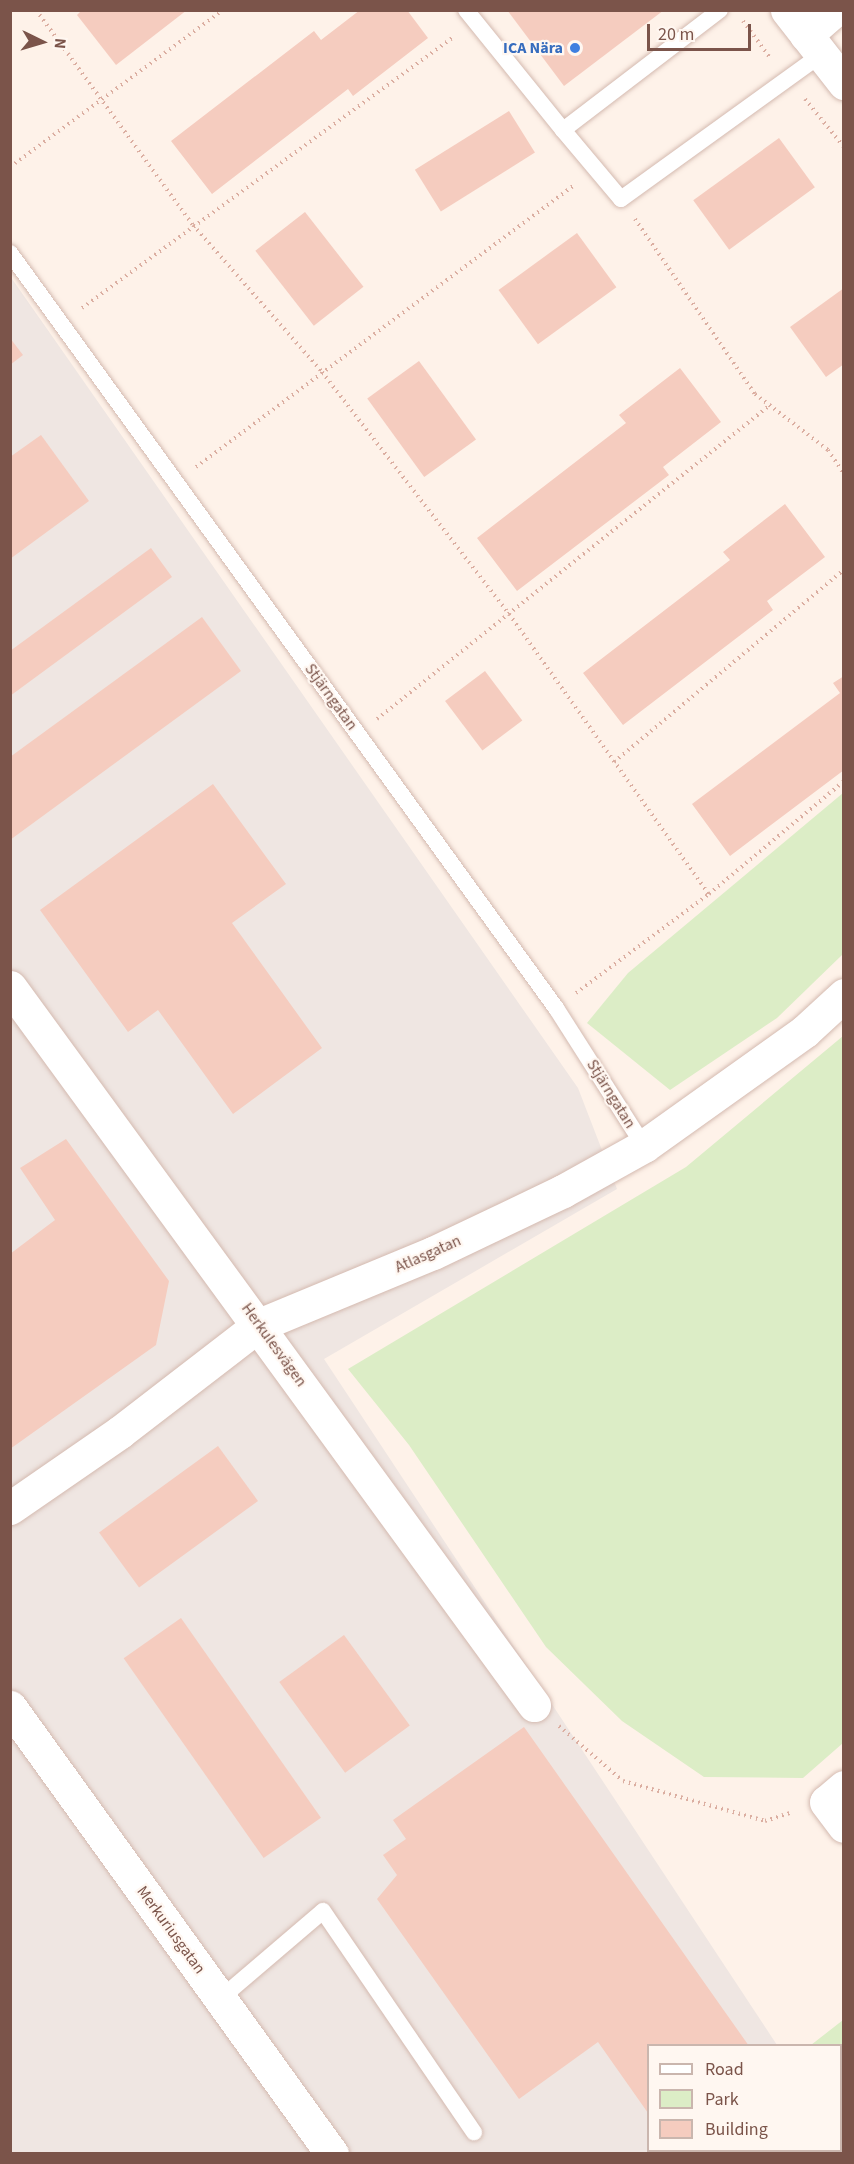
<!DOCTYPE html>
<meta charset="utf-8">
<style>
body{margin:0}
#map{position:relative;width:854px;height:2164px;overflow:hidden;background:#fef2e9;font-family:"Source Sans 3",sans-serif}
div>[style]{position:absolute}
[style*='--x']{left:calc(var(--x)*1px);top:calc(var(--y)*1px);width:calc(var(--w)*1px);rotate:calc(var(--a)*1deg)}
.industrial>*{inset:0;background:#efe6e2}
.green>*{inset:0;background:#dcedc6}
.building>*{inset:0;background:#f5ccbf;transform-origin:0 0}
.path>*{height:4px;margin-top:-2px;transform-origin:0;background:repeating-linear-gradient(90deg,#dbaea1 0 1.5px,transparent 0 6px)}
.roads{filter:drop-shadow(0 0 2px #d4bab0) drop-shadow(0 0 2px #d4bab0)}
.lane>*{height:16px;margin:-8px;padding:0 8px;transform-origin:8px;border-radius:8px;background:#fff}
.street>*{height:33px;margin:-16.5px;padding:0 16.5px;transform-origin:16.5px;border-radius:16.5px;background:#fff}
.secondary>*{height:33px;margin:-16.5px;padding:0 16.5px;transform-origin:16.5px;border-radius:16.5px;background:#fff}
.dots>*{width:16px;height:16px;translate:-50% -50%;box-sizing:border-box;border:3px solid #fff7f1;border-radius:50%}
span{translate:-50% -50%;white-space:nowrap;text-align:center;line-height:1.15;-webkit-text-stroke:4.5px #fff7f1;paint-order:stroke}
.shop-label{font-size:16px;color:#366cbe;font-weight:700}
.right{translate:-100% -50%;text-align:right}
.street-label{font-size:16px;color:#7b544a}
.frame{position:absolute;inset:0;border:12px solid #7b544a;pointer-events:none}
.legend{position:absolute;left:647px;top:2044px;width:195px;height:108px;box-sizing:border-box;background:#fff7f1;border:2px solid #cab6ae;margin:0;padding:8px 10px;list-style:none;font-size:18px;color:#7b544a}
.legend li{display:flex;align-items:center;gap:12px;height:30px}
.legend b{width:30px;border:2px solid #cab6ae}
.north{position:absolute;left:12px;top:12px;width:60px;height:60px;-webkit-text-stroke:4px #fff7f1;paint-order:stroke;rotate:95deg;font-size:16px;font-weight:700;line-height:24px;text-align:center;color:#7b544a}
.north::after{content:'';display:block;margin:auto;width:21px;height:27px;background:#7b544a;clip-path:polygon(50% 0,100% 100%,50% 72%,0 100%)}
.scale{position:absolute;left:647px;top:24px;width:104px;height:27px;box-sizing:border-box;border:3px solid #7b544a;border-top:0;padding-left:8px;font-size:18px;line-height:21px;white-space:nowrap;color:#7b544a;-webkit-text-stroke:4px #fff7f1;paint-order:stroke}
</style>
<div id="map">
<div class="industrial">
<div style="clip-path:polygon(10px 276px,578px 1088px,617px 1189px,324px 1359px,777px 2045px,648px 2046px,648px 2150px,655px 2151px,651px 2153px,11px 2153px)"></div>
</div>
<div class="green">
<div style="clip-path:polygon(843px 793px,843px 954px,777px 1018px,670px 1090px,587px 1023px,628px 973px)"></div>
<div style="clip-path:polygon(843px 1036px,843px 1743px,803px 1778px,704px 1777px,622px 1721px,546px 1647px,409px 1445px,348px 1369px,686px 1167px)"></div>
<div style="clip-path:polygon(843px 2020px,843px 2153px,678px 2153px,840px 2150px,840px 2046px,811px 2045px)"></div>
</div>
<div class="building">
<div style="clip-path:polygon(82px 10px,187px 10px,116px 65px,77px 15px)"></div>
<div style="clip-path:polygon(360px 10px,407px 10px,428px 38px,353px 96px,348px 89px,212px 194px,171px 141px,314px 31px,321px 40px)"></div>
<div style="clip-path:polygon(507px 10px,664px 10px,564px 86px)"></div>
<div style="left:509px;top:111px;width:49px;height:111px;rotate:58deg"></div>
<div style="left:779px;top:138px;width:61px;height:106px;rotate:54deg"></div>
<div style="left:305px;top:212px;width:95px;height:63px;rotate:52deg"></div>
<div style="left:577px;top:233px;width:67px;height:97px;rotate:54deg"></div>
<div style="clip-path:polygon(844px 288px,844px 364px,826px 377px,790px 327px)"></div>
<div style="clip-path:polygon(10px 338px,23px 355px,10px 365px)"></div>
<div style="left:419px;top:361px;width:97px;height:64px;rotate:54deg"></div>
<div style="clip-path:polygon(680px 368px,721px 422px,663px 467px,669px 475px,517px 591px,477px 538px,626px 423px,619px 415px)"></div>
<div style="clip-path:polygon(41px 435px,89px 501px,10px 559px,10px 457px)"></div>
<div style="clip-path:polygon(785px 504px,825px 557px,767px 601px,773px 610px,623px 725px,583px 673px,730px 560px,723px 552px)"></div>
<div style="clip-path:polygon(151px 548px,172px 577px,10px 696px,10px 651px)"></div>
<div style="clip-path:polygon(202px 617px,241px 671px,10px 840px,10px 757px)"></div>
<div style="left:485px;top:671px;width:62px;height:50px;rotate:53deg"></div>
<div style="clip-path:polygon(844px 676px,844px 770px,730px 856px,692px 804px,840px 693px,833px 683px)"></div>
<div style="clip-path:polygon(213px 784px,286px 884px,232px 923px,322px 1048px,233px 1114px,158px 1010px,128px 1032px,40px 910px)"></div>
<div style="clip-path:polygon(66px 1139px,169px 1281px,156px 1345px,10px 1449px,10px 1254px,55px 1220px,20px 1168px)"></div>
<div style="left:218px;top:1446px;width:68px;height:147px;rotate:54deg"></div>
<div style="left:181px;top:1618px;width:244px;height:70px;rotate:55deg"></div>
<div style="left:344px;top:1635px;width:112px;height:80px;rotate:54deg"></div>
<div style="clip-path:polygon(524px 1727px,749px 2046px,648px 2046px,648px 2113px,598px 2042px,519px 2099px,377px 1899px,397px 1875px,383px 1855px,406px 1839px,393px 1820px)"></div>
</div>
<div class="path">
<div style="--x:36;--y:10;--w:266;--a:53.9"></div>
<div style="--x:193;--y:225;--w:196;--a:48.7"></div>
<div style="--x:322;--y:372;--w:306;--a:52.3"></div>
<div style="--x:509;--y:614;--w:344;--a:54.5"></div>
<div style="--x:743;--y:21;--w:47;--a:53.6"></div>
<div style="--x:805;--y:99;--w:62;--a:50.9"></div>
<div style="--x:10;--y:167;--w:265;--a:-36.4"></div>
<div style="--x:635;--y:219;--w:212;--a:55.6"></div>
<div style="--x:755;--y:394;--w:92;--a:37.5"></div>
<div style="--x:828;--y:450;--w:29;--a:56"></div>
<div style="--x:82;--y:308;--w:460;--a:-36.1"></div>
<div style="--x:196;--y:467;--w:473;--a:-36.7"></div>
<div style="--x:377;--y:719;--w:503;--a:-38.62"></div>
<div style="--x:614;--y:762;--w:300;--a:-39.9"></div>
<div style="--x:576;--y:993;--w:166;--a:-36.7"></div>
<div style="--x:709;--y:894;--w:176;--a:-39.9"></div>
<div style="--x:559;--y:1726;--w:84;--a:40.7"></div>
<div style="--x:623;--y:1781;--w:148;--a:15.7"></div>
<div style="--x:765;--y:1821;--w:29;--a:-18"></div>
</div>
<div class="roads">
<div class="lane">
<div style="--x:466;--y:10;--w:154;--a:51.1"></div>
<div style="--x:720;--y:10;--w:198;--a:142.6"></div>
<div style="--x:563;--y:130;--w:90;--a:50"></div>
<div style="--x:621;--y:199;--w:246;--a:-35.8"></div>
<div style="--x:10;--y:253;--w:932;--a:54.13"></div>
<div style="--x:556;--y:1008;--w:164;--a:57.5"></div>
<div style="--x:220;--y:1999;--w:135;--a:-40.5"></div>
<div style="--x:323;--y:1911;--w:268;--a:55.7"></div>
</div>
<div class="street">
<div style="--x:806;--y:35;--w:38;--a:-41"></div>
<div style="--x:10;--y:987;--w:889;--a:53.88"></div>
<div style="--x:10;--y:1508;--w:134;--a:-34.6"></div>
<div style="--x:120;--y:1432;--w:175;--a:-37.6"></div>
<div style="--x:259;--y:1325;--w:188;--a:-22.5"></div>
<div style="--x:433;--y:1253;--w:144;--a:-25.5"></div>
<div style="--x:563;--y:1191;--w:93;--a:-29.1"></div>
<div style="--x:644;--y:1146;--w:198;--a:-35.5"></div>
<div style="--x:805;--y:1031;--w:53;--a:-42.7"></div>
<div style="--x:10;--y:1707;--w:551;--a:54.23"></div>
<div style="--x:844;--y:1787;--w:23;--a:140"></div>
<div style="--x:826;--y:1802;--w:30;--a:53"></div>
</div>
<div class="secondary">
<div style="--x:787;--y:10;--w:93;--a:52"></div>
</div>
</div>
<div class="dots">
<div style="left:575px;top:48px;background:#3f7fe0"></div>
</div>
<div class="shop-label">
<span class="right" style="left:563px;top:48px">ICA Nära</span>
</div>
<div class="street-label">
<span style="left:331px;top:697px;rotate:54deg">Stjärngatan</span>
<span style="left:611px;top:1094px;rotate:58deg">Stjärngatan</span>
<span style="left:428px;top:1254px;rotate:-24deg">Atlasgatan</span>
<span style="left:274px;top:1345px;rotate:54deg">Herkulesvägen</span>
<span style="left:171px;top:1930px;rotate:54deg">Merkuriusgatan</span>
</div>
<div class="frame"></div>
<ul class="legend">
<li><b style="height:8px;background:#fff"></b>Road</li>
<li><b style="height:16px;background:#dcedc6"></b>Park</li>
<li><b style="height:16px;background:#f5ccbf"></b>Building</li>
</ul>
<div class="north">N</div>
<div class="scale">20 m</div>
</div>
